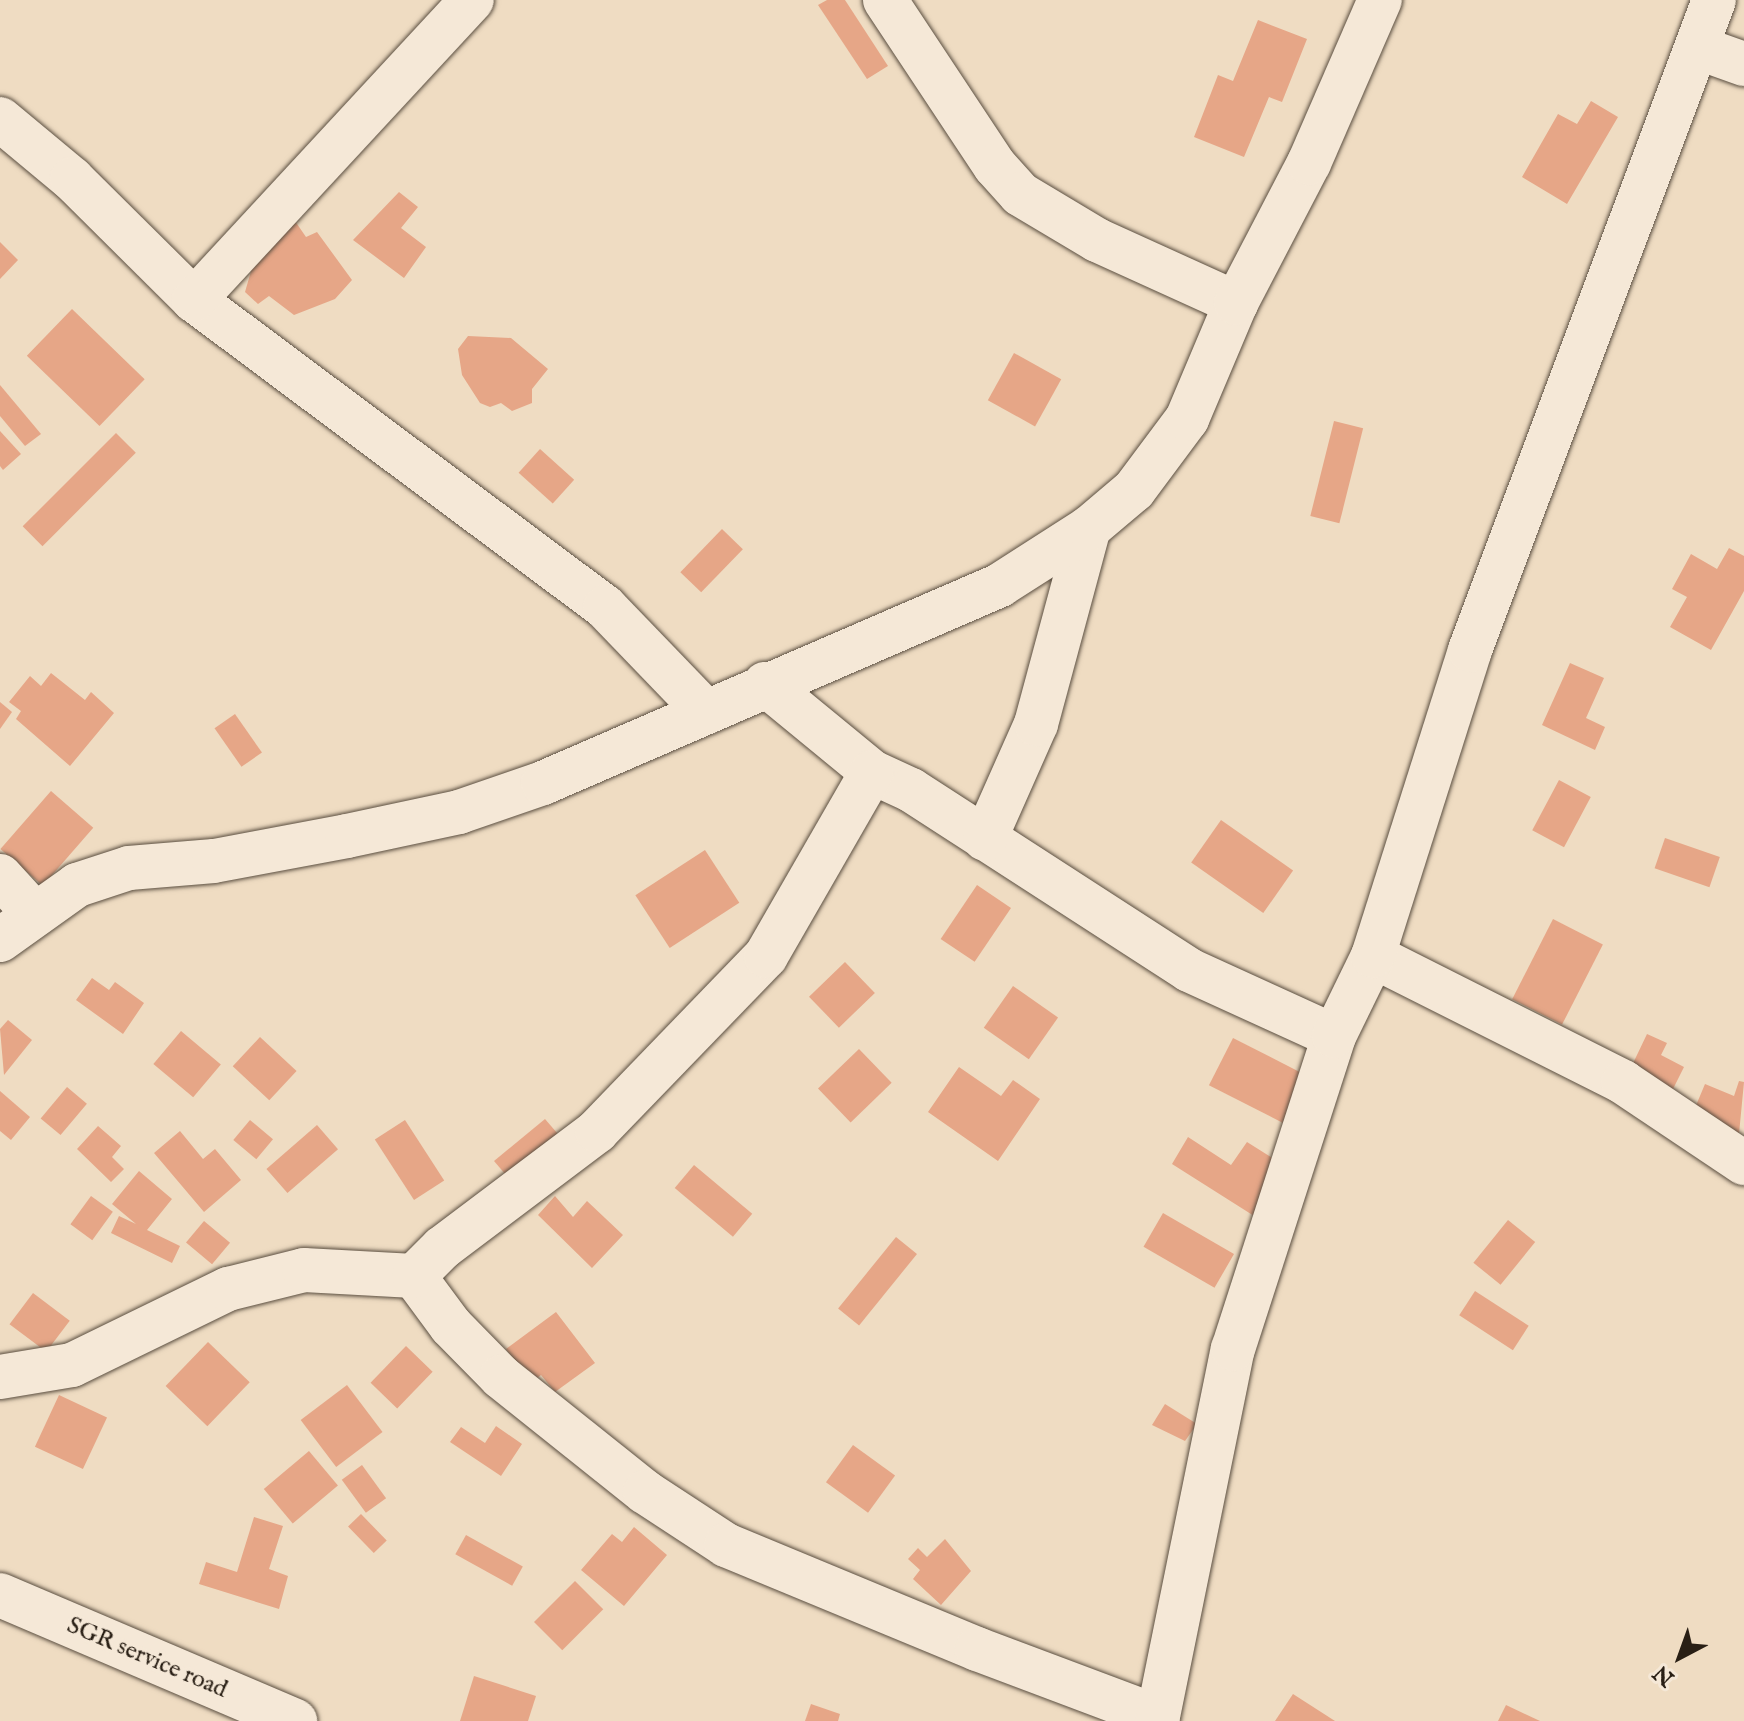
<!DOCTYPE html>
<style>
body{margin:0}
#map{position:relative;width:1744px;height:1721px;overflow:hidden;background:#efdcc2;font-family:"IM FELL English",serif}
div>[style]{position:absolute}
[style*='--x']{left:calc(var(--x)*1px);top:calc(var(--y)*1px);width:calc(var(--w)*1px);rotate:calc(var(--a)*1deg)}
.building>*{inset:0;background:#e6a687;transform-origin:0 0}
.roads{filter:drop-shadow(0 0 2px #5a4e40) drop-shadow(0 0 2px #5a4e40)}
.minor>*{height:44px;margin:-22px;padding:0 22px;transform-origin:22px;border-radius:22px;background:#f5e8d7}
span{translate:-50% -50%;white-space:nowrap;text-align:center;line-height:1.15;-webkit-text-stroke:7px #f5e8d7;paint-order:stroke}
.street-label{font-size:24px;color:#291f15}
.north{position:absolute;left:1640px;top:1617px;width:80px;height:80px;-webkit-text-stroke:6px #f5e8d7;paint-order:stroke;rotate:221deg;font-size:22px;font-weight:700;line-height:32px;text-align:center;color:#291f15}
.north::after{content:'';display:block;margin:auto;width:28px;height:36px;background:#291f15;clip-path:polygon(50% 0,100% 100%,50% 72%,0 100%)}
</style>
<div id="map">
<div class="building">
<div style="clip-path:polygon(827px 0,845px 0,888px 66px,867px 79px,818px 5px)"></div>
<div style="clip-path:polygon(1258px 20px,1307px 39px,1282px 102px,1269px 97px,1244px 157px,1194px 137px,1218px 75px,1233px 81px)"></div>
<div style="clip-path:polygon(1591px 101px,1618px 117px,1567px 204px,1522px 177px,1558px 114px,1577px 124px)"></div>
<div style="clip-path:polygon(399px 192px,418px 207px,401px 228px,426px 247px,404px 278px,353px 240px)"></div>
<div style="clip-path:polygon(295px 221px,306px 237px,317px 232px,352px 280px,335px 299px,294px 315px,269px 296px,258px 304px,245px 292px,256px 254px)"></div>
<div style="clip-path:polygon(0 242px,18px 260px,0 279px)"></div>
<div style="left:72px;top:309px;width:101px;height:65px;rotate:44deg"></div>
<div style="clip-path:polygon(468px 336px,511px 338px,548px 369px,532px 389px,532px 403px,512px 411px,501px 403px,490px 407px,480px 403px,462px 375px,458px 349px)"></div>
<div style="left:1014px;top:353px;width:54px;height:54px;rotate:29deg"></div>
<div style="clip-path:polygon(0 385px,41px 434px,25px 446px,0 416px)"></div>
<div style="left:1334px;top:421px;width:30px;height:98px;rotate:14deg"></div>
<div style="clip-path:polygon(0 431px,21px 454px,3px 470px,0 466px)"></div>
<div style="left:116px;top:433px;width:28px;height:132px;rotate:45deg"></div>
<div style="left:540px;top:449px;width:46px;height:32px;rotate:42deg"></div>
<div style="left:722px;top:529px;width:29px;height:60px;rotate:44deg"></div>
<div style="clip-path:polygon(1729px 548px,1744px 556px,1744px 591px,1711px 650px,1670px 627px,1687px 597px,1672px 589px,1691px 554px,1717px 569px)"></div>
<div style="clip-path:polygon(1570px 663px,1604px 678px,1586px 718px,1605px 727px,1595px 750px,1542px 725px)"></div>
<div style="clip-path:polygon(51px 673px,85px 700px,91px 692px,114px 713px,70px 766px,16px 719px,21px 711px,9px 702px,30px 676px,41px 686px)"></div>
<div style="clip-path:polygon(0 702px,12px 712px,0 729px)"></div>
<div style="left:235px;top:714px;width:47px;height:25px;rotate:55deg"></div>
<div style="left:1559px;top:780px;width:36px;height:57px;rotate:28deg"></div>
<div style="left:51px;top:791px;width:56px;height:77px;rotate:41deg"></div>
<div style="left:1221px;top:820px;width:88px;height:52px;rotate:35deg"></div>
<div style="left:1665px;top:838px;width:58px;height:32px;rotate:19deg"></div>
<div style="left:705px;top:850px;width:63px;height:83px;rotate:57deg"></div>
<div style="left:977px;top:885px;width:41px;height:65px;rotate:34deg"></div>
<div style="left:1553px;top:919px;width:56px;height:90px;rotate:27deg"></div>
<div style="left:845px;top:962px;width:43px;height:50px;rotate:46deg"></div>
<div style="clip-path:polygon(92px 978px,109px 990px,115px 982px,144px 1003px,123px 1034px,76px 1000px)"></div>
<div style="left:1013px;top:986px;width:55px;height:51px;rotate:35deg"></div>
<div style="clip-path:polygon(8px 1020px,32px 1040px,4px 1075px,0 1029px)"></div>
<div style="left:181px;top:1031px;width:52px;height:43px;rotate:40deg"></div>
<div style="clip-path:polygon(1647px 1034px,1667px 1043px,1661px 1055px,1684px 1067px,1668px 1099px,1626px 1078px)"></div>
<div style="left:260px;top:1037px;width:50px;height:40px;rotate:43deg"></div>
<div style="left:1233px;top:1038px;width:83px;height:53px;rotate:27deg"></div>
<div style="left:859px;top:1049px;width:47px;height:57px;rotate:46deg"></div>
<div style="clip-path:polygon(959px 1067px,1001px 1096px,1013px 1080px,1040px 1099px,998px 1161px,928px 1112px)"></div>
<div style="clip-path:polygon(1739px 1081px,1744px 1082px,1739px 1134px,1692px 1115px,1705px 1084px,1734px 1096px)"></div>
<div style="left:67px;top:1087px;width:26px;height:41px;rotate:40deg"></div>
<div style="clip-path:polygon(0 1091px,30px 1117px,11px 1140px,0 1131px)"></div>
<div style="clip-path:polygon(545px 1119px,564px 1141px,529px 1202px,494px 1161px)"></div>
<div style="left:250px;top:1120px;width:30px;height:26px;rotate:40deg"></div>
<div style="left:405px;top:1120px;width:72px;height:36px;rotate:57deg"></div>
<div style="left:317px;top:1125px;width:32px;height:67px;rotate:49deg"></div>
<div style="clip-path:polygon(98px 1126px,121px 1146px,112px 1157px,124px 1169px,111px 1182px,77px 1149px)"></div>
<div style="clip-path:polygon(180px 1131px,203px 1159px,215px 1149px,241px 1180px,204px 1212px,154px 1153px)"></div>
<div style="clip-path:polygon(1188px 1137px,1231px 1165px,1247px 1142px,1299px 1175px,1262px 1221px,1172px 1164px)"></div>
<div style="left:694px;top:1165px;width:76px;height:30px;rotate:40deg"></div>
<div style="clip-path:polygon(139px 1171px,172px 1199px,147px 1230px,180px 1246px,172px 1263px,111px 1233px,119px 1216px,136px 1224px,112px 1204px)"></div>
<div style="left:91px;top:1196px;width:27px;height:35px;rotate:36deg"></div>
<div style="clip-path:polygon(555px 1196px,573px 1217px,587px 1201px,623px 1235px,592px 1268px,538px 1215px)"></div>
<div style="left:1163px;top:1213px;width:82px;height:39px;rotate:30deg"></div>
<div style="left:1508px;top:1220px;width:35px;height:55px;rotate:39deg"></div>
<div style="left:204px;top:1221px;width:34px;height:28px;rotate:40deg"></div>
<div style="left:896px;top:1237px;width:27px;height:92px;rotate:39deg"></div>
<div style="left:1475px;top:1291px;width:64px;height:29px;rotate:33deg"></div>
<div style="left:33px;top:1293px;width:46px;height:39px;rotate:37deg"></div>
<div style="clip-path:polygon(556px 1312px,595px 1363px,555px 1392px,541px 1375px,531px 1383px,506px 1349px)"></div>
<div style="left:208px;top:1342px;width:58px;height:61px;rotate:44deg"></div>
<div style="left:406px;top:1346px;width:37px;height:51px;rotate:44deg"></div>
<div style="left:347px;top:1385px;width:59px;height:58px;rotate:53deg"></div>
<div style="left:59px;top:1395px;width:53px;height:57px;rotate:25deg"></div>
<div style="clip-path:polygon(1165px 1404px,1197px 1424px,1185px 1441px,1152px 1425px)"></div>
<div style="clip-path:polygon(496px 1426px,522px 1444px,501px 1476px,450px 1442px,461px 1427px,485px 1443px)"></div>
<div style="left:853px;top:1445px;width:52px;height:46px;rotate:36deg"></div>
<div style="left:309px;top:1451px;width:45px;height:59px;rotate:50deg"></div>
<div style="left:362px;top:1465px;width:41px;height:25px;rotate:54deg"></div>
<div style="left:361px;top:1514px;width:37px;height:18px;rotate:46deg"></div>
<div style="clip-path:polygon(254px 1517px,283px 1526px,269px 1569px,288px 1576px,279px 1609px,199px 1584px,206px 1562px,237px 1572px)"></div>
<div style="clip-path:polygon(634px 1527px,667px 1555px,624px 1606px,581px 1570px,612px 1534px,622px 1542px)"></div>
<div style="left:466px;top:1535px;width:65px;height:22px;rotate:29deg"></div>
<div style="clip-path:polygon(945px 1539px,971px 1571px,941px 1605px,913px 1579px,920px 1570px,908px 1559px,918px 1548px,927px 1557px)"></div>
<div style="left:575px;top:1581px;width:40px;height:58px;rotate:45deg"></div>
<div style="clip-path:polygon(474px 1676px,536px 1696px,528px 1721px,460px 1721px)"></div>
<div style="clip-path:polygon(1293px 1694px,1335px 1721px,1275px 1721px)"></div>
<div style="clip-path:polygon(811px 1704px,840px 1714px,838px 1721px,805px 1721px)"></div>
<div style="clip-path:polygon(1506px 1705px,1540px 1721px,1498px 1721px)"></div>
</div>
<div class="roads">
<div class="minor">
<div style="--x:885;--y:0;--w:199;--a:56.5"></div>
<div style="--x:995;--y:166;--w:38;--a:48"></div>
<div style="--x:1020;--y:194;--w:90;--a:30.9"></div>
<div style="--x:1097;--y:240;--w:153;--a:24.4"></div>
<div style="--x:1699;--y:48;--w:48;--a:19.6"></div>
<div style="--x:0;--y:119;--w:94;--a:39.8"></div>
<div style="--x:72;--y:179;--w:172;--a:44.8"></div>
<div style="--x:194;--y:300;--w:513;--a:36.76"></div>
<div style="--x:605;--y:607;--w:146;--a:46.1"></div>
<div style="--x:194;--y:300;--w:409;--a:-47.2"></div>
<div style="--x:765;--y:684;--w:139;--a:39.4"></div>
<div style="--x:872;--y:772;--w:43;--a:24.8"></div>
<div style="--x:911;--y:790;--w:331;--a:32.9"></div>
<div style="--x:1189;--y:970;--w:159;--a:24.5"></div>
<div style="--x:985;--y:839;--w:126;--a:-66.1"></div>
<div style="--x:1036;--y:724;--w:203;--a:-74.9"></div>
<div style="--x:0;--y:876;--w:52;--a:47.4"></div>
<div style="--x:0;--y:940;--w:95;--a:-35.5"></div>
<div style="--x:77;--y:885;--w:55;--a:-18.1"></div>
<div style="--x:129;--y:868;--w:85;--a:-4.7"></div>
<div style="--x:214;--y:861;--w:135;--a:-10.6"></div>
<div style="--x:347;--y:836;--w:115;--a:-12.1"></div>
<div style="--x:459;--y:812;--w:89;--a:-19"></div>
<div style="--x:543;--y:783;--w:498;--a:-23.4"></div>
<div style="--x:1000;--y:585;--w:106;--a:-32.6"></div>
<div style="--x:1089;--y:528;--w:59;--a:-40.2"></div>
<div style="--x:1134;--y:490;--w:89;--a:-53.3"></div>
<div style="--x:1187;--y:419;--w:126;--a:-67.1"></div>
<div style="--x:1236;--y:303;--w:158;--a:-62.5"></div>
<div style="--x:1309;--y:163;--w:178;--a:-66.5"></div>
<div style="--x:1373;--y:956;--w:280;--a:26.7"></div>
<div style="--x:1623;--y:1082;--w:146;--a:33.8"></div>
<div style="--x:414;--y:1276;--w:62;--a:53.5"></div>
<div style="--x:451;--y:1326;--w:71;--a:45.6"></div>
<div style="--x:501;--y:1377;--w:184;--a:38.6"></div>
<div style="--x:645;--y:1492;--w:97;--a:33.2"></div>
<div style="--x:726;--y:1545;--w:272;--a:22.5"></div>
<div style="--x:977;--y:1649;--w:193;--a:20.6"></div>
<div style="--x:0;--y:1377;--w:73;--a:-9.5"></div>
<div style="--x:72;--y:1365;--w:174;--a:-26"></div>
<div style="--x:228;--y:1289;--w:78;--a:-14"></div>
<div style="--x:304;--y:1270;--w:110;--a:3.1"></div>
<div style="--x:414;--y:1276;--w:40;--a:-45"></div>
<div style="--x:442;--y:1248;--w:194;--a:-37"></div>
<div style="--x:597;--y:1131;--w:243;--a:-46"></div>
<div style="--x:766;--y:956;--w:212;--a:-60.1"></div>
<div style="--x:0;--y:1595;--w:321;--a:23.1"></div>
<div style="--x:1157;--y:1721;--w:380;--a:-78.5"></div>
<div style="--x:1233;--y:1349;--w:329;--a:-72.1"></div>
<div style="--x:1334;--y:1036;--w:89;--a:-64"></div>
<div style="--x:1373;--y:956;--w:321;--a:-72.4"></div>
<div style="--x:1470;--y:650;--w:694;--a:-69.42"></div>
</div>
</div>
<div class="street-label">
<span style="left:147px;top:1658px;rotate:23deg">SGR service road</span>
</div>
<div class="north">N</div>
</div>
